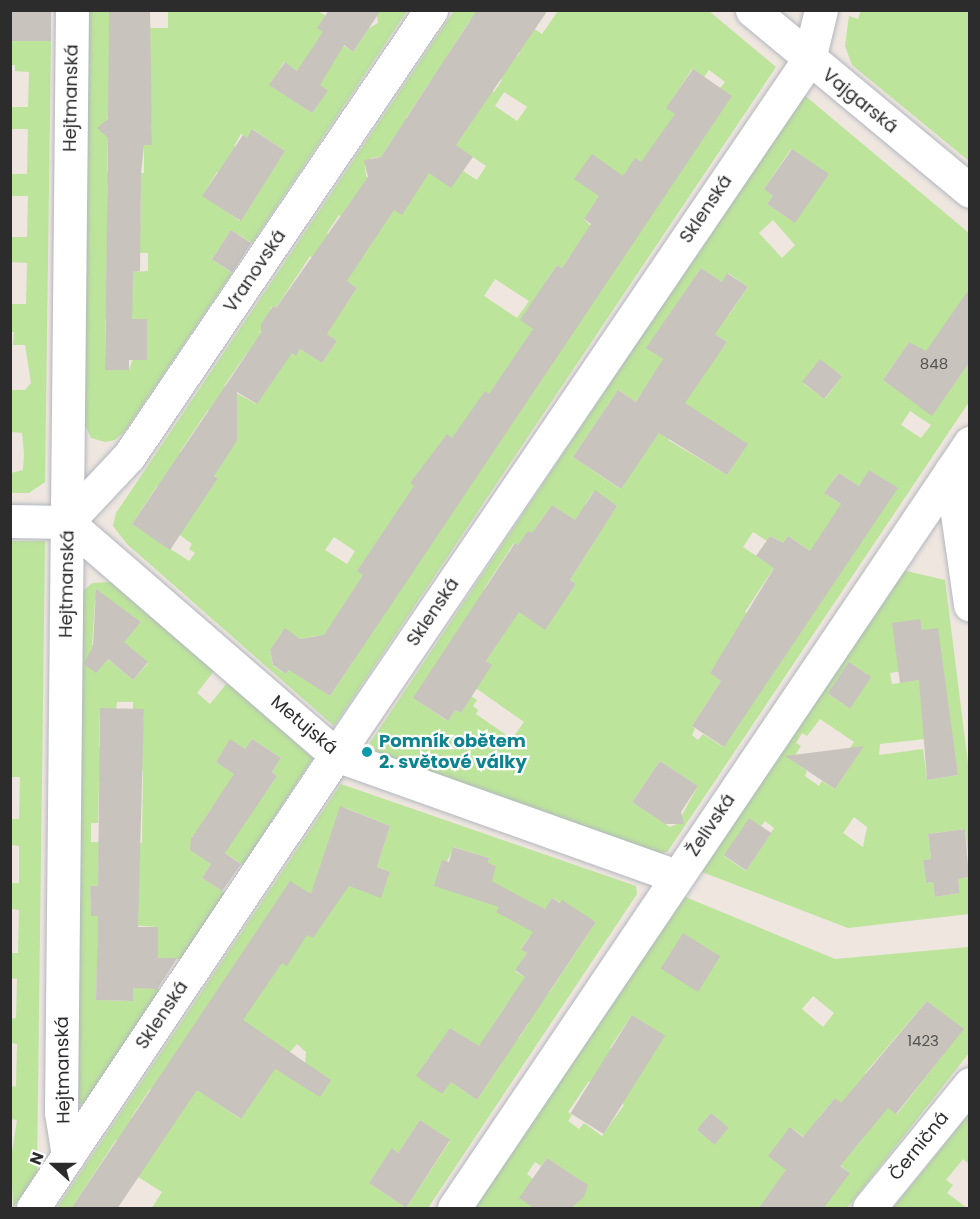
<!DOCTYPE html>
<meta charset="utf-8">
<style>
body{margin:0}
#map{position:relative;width:980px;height:1219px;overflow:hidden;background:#eee6df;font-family:Poppins,sans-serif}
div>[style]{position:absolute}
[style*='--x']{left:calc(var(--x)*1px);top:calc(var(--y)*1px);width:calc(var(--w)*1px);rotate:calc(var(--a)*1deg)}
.green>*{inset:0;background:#bde49b}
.building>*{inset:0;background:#c9c3be;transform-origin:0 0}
.roads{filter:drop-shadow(0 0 2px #b2b6c0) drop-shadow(0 0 2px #b2b6c0)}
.street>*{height:33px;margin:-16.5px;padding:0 16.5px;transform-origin:16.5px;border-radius:16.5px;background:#fff}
.dots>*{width:16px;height:16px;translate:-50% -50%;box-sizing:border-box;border:3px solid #fff;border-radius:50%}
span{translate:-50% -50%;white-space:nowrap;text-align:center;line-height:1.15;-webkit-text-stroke:4.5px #fff;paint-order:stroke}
.number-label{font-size:15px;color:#535250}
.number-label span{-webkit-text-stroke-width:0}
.street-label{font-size:18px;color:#2c2c2c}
.culture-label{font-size:18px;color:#0d838f;font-weight:700}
.left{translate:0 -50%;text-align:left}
.frame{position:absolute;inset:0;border:12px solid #2c2c2c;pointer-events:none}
.north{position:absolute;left:24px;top:1135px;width:60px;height:60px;-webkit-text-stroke:4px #fff;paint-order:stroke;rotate:291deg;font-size:16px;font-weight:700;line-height:24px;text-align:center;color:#2c2c2c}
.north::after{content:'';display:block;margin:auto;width:21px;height:27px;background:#2c2c2c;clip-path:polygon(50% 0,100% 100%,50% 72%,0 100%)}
</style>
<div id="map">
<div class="green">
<div style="clip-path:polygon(861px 10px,969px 11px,969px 161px,852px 65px,845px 46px,849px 16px,858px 19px)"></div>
<div style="clip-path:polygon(evenodd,89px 11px,109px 11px,110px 28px,168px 28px,168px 11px,318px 11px,326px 16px,318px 28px,353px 52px,368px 29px,378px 23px,377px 16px,368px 11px,407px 11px,252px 243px,231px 230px,212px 259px,232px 273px,125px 431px,115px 440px,105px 442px,91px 438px,85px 425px,89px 11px,284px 62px,327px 91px,312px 113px,270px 85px,284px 62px,89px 11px,108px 117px,152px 122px,152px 145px,144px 145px,144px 173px,107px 172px,108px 137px,102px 132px,108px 117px,89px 11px,253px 129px,285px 151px,240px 221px,203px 195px,217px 172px,222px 175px,239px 149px,234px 146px,241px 134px,247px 138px,253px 129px,89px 11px,107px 185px,134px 185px,141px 200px,140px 225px,107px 225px,107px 185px,89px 11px,107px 252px,148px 253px,148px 271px,133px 272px,132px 294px,106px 294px,107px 252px,89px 11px,105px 319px,147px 319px,129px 370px,105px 366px,105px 319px)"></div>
<div style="clip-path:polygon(evenodd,454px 11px,508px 11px,542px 34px,558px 11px,709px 11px,776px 67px,334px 726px,127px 544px,113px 526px,116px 513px,454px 11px,470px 20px,520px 53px,497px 77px,502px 80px,494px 92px,446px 58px,470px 20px,454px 11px,692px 69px,704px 77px,709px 70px,725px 82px,720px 88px,667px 108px,692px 69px,454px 11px,432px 79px,469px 104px,461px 127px,466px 130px,453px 149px,406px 118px,432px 79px,454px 11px,504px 92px,527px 107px,517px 121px,495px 106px,504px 92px,454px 11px,396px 134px,387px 190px,366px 176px,365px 167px,371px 158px,381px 157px,396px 134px,454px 11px,464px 151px,486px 166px,477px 180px,463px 171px,464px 151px,454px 11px,596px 201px,621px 258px,584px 219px,596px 201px,454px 11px,339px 215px,375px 238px,363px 257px,327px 233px,339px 215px,454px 11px,310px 256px,357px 288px,346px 305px,312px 324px,337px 341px,322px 363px,300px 349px,296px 355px,260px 332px,272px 306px,276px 308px,310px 256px,454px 11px,569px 257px,580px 318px,546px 281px,557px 265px,562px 268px,569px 257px,454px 11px,495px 279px,529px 301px,517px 318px,484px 296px,495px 279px,454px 11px,247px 353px,269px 368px,267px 389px,256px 404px,224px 386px,247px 353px,454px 11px,208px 410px,237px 431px,198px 464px,218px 478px,206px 495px,180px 452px,208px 410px,454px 11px,157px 486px,180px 535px,192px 544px,189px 549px,195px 553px,189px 561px,132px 524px,157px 486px,454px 11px,334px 537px,355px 551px,347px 564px,325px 550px,334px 537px,454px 11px,288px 631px,300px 639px,315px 636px,353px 662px,330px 696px,290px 669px,286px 674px,273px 666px,270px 651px,282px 632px,288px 631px)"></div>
<div style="clip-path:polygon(51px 37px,45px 482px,29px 493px,11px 493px,11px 473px,23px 470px,24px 453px,22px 433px,11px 432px,11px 390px,25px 390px,31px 383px,25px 345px,13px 345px,14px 332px,11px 332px,11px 304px,26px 304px,27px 263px,11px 262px,11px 237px,27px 237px,28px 196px,11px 196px,11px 174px,27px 174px,28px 129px,11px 129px,11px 107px,28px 107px,29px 72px,15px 71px,15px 65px,11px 65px,11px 39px)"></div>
<div style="clip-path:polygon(evenodd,803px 94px,969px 233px,969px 289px,949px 319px,969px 334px,969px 402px,668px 851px,660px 855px,370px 754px,368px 746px,803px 94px,791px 149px,828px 174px,786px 217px,767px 204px,773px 196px,764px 189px,791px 149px,803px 94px,773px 220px,795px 245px,782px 258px,759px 233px,773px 220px,803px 94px,701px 268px,722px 282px,728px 273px,748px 287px,729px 315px,710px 302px,697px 322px,727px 342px,724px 347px,719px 345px,669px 363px,647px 348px,701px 268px,803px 94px,909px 342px,941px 361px,949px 349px,969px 363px,932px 415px,883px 380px,909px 342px,803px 94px,820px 360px,842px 376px,825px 399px,804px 384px,820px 360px,803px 94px,618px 390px,636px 402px,641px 394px,642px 457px,620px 489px,573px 457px,618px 390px,803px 94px,688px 410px,747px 444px,727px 475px,668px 440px,688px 410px,803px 94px,910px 411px,931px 425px,921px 438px,901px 425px,910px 411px,803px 94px,839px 473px,859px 486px,872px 525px,824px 493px,839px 473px,803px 94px,594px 491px,617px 506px,608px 520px,585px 504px,594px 491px,803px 94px,552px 505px,579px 523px,574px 531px,593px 544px,570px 580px,576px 584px,545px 629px,484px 589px,514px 543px,518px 545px,532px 533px,552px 505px,803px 94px,753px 532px,767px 541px,770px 536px,783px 543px,788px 536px,810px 551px,767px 563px,743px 547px,753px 532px,803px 94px,773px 569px,821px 601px,773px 631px,745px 612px,773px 569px,803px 94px,736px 633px,780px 663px,723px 747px,703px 734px,698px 740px,692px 735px,695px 729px,692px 726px,721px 681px,710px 673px,736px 633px,803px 94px,496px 646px,486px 661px,491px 665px,470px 684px,524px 722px,512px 739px,476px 714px,478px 710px,473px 706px,477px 700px,466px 693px,461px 713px,455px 710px,447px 721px,414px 698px,496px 646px,803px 94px,660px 761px,698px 786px,677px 824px,670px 827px,632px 802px,660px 761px)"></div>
<div style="clip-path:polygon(11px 541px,45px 541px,37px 1172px,13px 1208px,11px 1158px,17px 1120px,11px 1119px,10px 1087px,16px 1086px,17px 1044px,11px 1043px,10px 1019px,16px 1018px,17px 979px,11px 978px,10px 953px,18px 953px,19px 910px,11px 909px,10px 883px,19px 883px,19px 846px,11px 845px,11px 819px,19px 819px,20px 777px,10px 777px)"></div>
<div style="clip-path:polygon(evenodd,902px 570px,945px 580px,969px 771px,969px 860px,965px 829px,928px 834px,931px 859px,923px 860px,926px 883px,933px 882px,935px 897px,960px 893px,958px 879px,969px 877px,969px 914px,848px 928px,702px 872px,902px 570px,920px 620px,919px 680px,892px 684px,890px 673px,902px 671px,920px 620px,902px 570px,849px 662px,871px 677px,850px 708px,828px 694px,849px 662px,902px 570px,820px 719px,854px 742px,841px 762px,849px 768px,835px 789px,822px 781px,819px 786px,805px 776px,807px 771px,792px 760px,801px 746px,796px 743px,802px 733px,807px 736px,820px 719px,902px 570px,952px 736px,958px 775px,927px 780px,923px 749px,879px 755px,880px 744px,952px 736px,902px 570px,854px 817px,867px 827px,863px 847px,843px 833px,854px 817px,902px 570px,749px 819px,761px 826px,765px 821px,774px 828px,746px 871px,724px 856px,749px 819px)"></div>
<div style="clip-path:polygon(evenodd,110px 582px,214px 671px,197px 693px,210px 704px,227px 683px,313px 758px,243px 865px,224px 852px,247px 820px,230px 808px,232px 798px,228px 795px,217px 800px,204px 819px,202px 836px,192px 836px,191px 850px,211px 864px,202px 878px,225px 893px,181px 959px,146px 958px,146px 972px,138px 973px,139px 988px,161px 989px,86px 1103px,75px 1105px,80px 594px,92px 583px,110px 582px,105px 597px,141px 622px,120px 646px,126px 651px,130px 647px,148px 663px,133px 680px,99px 652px,99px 645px,92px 645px,95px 601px,105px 597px,110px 582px,117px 702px,133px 702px,133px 709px,144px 709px,142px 748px,99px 747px,100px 709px,116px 709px,117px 702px,110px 582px,252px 739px,281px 758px,272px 772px,277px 776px,265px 794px,216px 762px,230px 740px,245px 749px,252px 739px,110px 582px,105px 771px,143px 771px,142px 843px,91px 842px,91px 823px,98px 823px,99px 781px,105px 781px,105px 771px,110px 582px,98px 862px,138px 863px,138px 903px,117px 903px,117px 916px,91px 915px,90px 886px,98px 886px,98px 862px,110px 582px,113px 924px,158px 927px,158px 950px,133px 950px,132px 1001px,96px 1000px,98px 929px,112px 929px,113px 924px)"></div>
<div style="clip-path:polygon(evenodd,341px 784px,636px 886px,637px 894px,428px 1208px,152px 1208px,162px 1192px,135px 1175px,140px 1156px,116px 1140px,75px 1203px,81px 1208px,57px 1208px,341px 784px,346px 808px,390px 826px,377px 867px,390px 872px,381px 897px,338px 813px,346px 808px,341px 784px,454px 847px,489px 858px,488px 863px,435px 886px,454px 847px,341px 784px,552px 898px,596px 922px,549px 993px,515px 971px,527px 953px,521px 948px,530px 936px,536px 940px,544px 911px,552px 898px,341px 784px,505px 1007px,529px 1023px,519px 1038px,495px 1022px,505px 1007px,341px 784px,450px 1028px,502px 1063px,477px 1100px,451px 1082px,417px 1076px,429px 1057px,435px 1060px,450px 1028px,341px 784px,297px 1044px,306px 1052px,305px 1067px,288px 1077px,254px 1056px,290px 1052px,297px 1044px,341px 784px,227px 1081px,254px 1100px,240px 1119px,214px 1101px,227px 1081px,341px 784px,150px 1089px,160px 1095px,162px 1140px,131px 1118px,150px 1089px,341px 784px,420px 1120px,450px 1141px,406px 1208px,369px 1183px,392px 1149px,398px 1153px,420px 1120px)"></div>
<div style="clip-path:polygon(evenodd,683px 896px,835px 959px,969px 947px,969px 1053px,847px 1208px,568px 1208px,584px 1197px,586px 1184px,547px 1158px,541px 1166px,535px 1162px,527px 1174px,533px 1179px,535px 1208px,475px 1208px,683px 896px,813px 996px,834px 1013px,823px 1027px,802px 1009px,813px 996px,683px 896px,927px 1001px,963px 1029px,897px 1114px,865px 1090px,873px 1079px,865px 1073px,927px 1001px,683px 896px,632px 1015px,664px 1036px,643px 1070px,610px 1048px,632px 1015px,683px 896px,589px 1081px,624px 1105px,602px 1136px,584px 1123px,579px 1129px,568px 1121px,572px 1115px,568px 1112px,589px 1081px,683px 896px,835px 1098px,847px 1123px,864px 1137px,856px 1147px,819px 1117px,835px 1098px,683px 896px,711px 1113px,728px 1128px,714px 1144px,697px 1130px,711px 1113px,683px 896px,790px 1127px,810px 1141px,850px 1173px,786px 1170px,790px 1127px)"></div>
<div style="clip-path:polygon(969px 1114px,969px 1164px,963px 1159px,946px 1180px,953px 1185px,947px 1193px,967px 1208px,893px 1208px)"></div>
</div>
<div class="building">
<div style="left:10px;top:10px;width:41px;height:31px"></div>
<div style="clip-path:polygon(109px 10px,150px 10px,152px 145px,144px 145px,141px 173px,140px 271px,133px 272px,132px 319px,147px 319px,147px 360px,129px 360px,129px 370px,105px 370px,108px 138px,97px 128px,108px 119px)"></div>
<div style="clip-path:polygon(329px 10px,381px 10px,353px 52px,344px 45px,320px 85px,328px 91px,312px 113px,269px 85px,285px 62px,297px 71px,323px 32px,317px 28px)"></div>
<div style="clip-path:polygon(477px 10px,548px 10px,456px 145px,473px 157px,451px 188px,429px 173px,402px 215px,394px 210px,347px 281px,357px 288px,327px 334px,337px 341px,322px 363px,300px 349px,296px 356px,292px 353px,257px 404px,237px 392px,237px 441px,214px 476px,218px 478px,170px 550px,132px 524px,261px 333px,261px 324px,273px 306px,276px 308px,368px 177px,364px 160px,381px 157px)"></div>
<div style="clip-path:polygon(693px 69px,732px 96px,330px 696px,289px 670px,286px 674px,273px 665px,270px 650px,285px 628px,300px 639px,324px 635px,363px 575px,357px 571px,414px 486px,410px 483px,447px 434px,452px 438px,485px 391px,489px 394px,533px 329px,520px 320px,557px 265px,562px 268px,591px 224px,584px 219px,599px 196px,574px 179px,592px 154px,623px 176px,635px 158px,641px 162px,675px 114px,666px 108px)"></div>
<div style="clip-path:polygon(252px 129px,285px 151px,241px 221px,202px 196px,243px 135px,247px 138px)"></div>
<div style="clip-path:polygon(792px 149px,829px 174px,795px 223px,767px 204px,773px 196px,764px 189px)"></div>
<div style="left:231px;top:230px;width:24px;height:35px;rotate:33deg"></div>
<div style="clip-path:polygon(701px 268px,722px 282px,727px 273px,748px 287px,715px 334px,727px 342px,685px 403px,748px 444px,727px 475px,659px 433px,621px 489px,573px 457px,618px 390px,636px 402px,663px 359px,646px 348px)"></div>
<div style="clip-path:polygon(969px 289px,969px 363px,932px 416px,883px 380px,909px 342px,926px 351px)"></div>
<div style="left:820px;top:359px;width:28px;height:29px;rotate:38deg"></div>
<div style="clip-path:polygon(869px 470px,898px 488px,724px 747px,692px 726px,721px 681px,710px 673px,774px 568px,756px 556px,770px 536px,783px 543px,788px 536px,810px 551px,841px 504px,824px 493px,839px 473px,859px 486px)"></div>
<div style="clip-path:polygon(595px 490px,617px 506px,570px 580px,576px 584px,545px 630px,519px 612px,486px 661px,492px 665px,461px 713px,455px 710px,448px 721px,413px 698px,515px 543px,518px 545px,528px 531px,532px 533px,552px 505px,575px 520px)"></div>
<div style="clip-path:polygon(96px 589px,141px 622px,124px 642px,148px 662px,133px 680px,108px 659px,96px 673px,84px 664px,93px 646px)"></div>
<div style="clip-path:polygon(920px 619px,922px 630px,938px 628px,958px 775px,927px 780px,919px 680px,900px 683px,892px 623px)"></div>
<div style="left:849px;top:662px;width:27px;height:38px;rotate:34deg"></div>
<div style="clip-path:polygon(100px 708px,144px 709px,138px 927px,158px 927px,158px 958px,177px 958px,157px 989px,133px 988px,133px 1001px,96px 1000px,98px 916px,91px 916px,90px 886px,98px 886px)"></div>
<div style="clip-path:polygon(230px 739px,245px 749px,252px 739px,281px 758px,272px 772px,277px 776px,225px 853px,241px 864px,222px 891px,202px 878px,211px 864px,190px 850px,191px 839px,234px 774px,216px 762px)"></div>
<div style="clip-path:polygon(864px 746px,835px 789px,785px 756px)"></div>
<div style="clip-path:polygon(660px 761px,698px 786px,681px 812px,684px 824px,665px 824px,632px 802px)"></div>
<div style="clip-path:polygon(340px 806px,390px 826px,377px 867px,390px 872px,381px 898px,349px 886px,313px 938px,307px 935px,287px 966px,282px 963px,243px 1020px,331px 1080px,320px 1097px,275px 1069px,241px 1119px,197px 1090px,117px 1209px,71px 1209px,290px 881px,311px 894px)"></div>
<div style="left:749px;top:818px;width:27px;height:45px;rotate:34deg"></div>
<div style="clip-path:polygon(965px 829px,969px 877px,958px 879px,960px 893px,935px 897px,933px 882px,926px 883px,923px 860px,931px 859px,928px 834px)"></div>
<div style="clip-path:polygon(453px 847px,489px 858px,488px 863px,496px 866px,492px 881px,521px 897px,545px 909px,552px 898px,560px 903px,562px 900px,596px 922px,477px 1100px,451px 1082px,442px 1094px,416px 1076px,450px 1028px,479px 1046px,525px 977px,515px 970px,527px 953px,521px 949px,533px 932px,496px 912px,499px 907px,434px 886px,442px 860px,449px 862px)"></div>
<div style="left:683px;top:933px;width:44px;height:42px;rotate:32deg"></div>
<div style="clip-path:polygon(927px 1001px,964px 1029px,896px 1114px,888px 1108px,840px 1166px,850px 1173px,823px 1209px,758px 1209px,786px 1170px,768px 1156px,790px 1127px,803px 1137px,835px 1098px,841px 1103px)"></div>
<div style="left:632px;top:1015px;width:39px;height:116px;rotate:32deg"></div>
<div style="left:711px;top:1113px;width:23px;height:22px;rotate:40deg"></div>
<div style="clip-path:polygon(420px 1120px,450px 1140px,406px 1208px,369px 1183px,392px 1148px,398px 1153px)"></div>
<div style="clip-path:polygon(547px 1158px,588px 1185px,584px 1197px,570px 1209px,535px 1209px,519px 1198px)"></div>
</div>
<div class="roads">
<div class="street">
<div style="--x:752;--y:10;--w:283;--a:39.7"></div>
<div style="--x:951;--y:471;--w:135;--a:81.9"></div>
<div style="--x:10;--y:521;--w:57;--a:1"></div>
<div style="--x:67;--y:522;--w:356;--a:40.9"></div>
<div style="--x:336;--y:755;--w:361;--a:19.6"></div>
<div style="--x:67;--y:522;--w:91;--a:-46.8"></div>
<div style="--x:129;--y:456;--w:539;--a:-55.9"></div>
<div style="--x:68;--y:1156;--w:45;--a:-99"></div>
<div style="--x:61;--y:1112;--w:1102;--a:-89.43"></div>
<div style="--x:33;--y:1208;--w:545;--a:-56.22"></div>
<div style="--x:336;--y:755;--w:842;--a:-55.8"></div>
<div style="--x:809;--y:59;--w:50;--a:-76.2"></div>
<div style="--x:454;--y:1208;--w:923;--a:-56"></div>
<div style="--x:869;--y:1208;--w:160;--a:-50.8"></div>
</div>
</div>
<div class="dots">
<div style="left:367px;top:752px;background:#0f9aa8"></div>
</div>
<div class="number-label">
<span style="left:934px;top:364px">848</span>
<span style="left:923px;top:1041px">1423</span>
</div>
<div class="street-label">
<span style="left:71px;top:98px;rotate:-89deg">Hejtmanská</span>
<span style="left:860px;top:101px;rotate:39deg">Vajgarská</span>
<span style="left:706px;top:209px;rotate:-56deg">Sklenská</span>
<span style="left:255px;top:271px;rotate:-56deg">Vranovská</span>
<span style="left:67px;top:584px;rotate:-89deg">Hejtmanská</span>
<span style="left:433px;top:612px;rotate:-56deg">Sklenská</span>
<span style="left:304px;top:725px;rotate:40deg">Metujská</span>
<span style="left:711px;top:825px;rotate:-56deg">Želivská</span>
<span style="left:162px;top:1015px;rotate:-56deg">Sklenská</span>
<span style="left:63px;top:1070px;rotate:-91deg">Hejtmanská</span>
<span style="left:919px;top:1146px;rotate:-51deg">Černičná</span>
</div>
<div class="culture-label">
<span class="left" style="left:379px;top:752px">Pomník obětem<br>2. světové války</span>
</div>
<div class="frame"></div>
<div class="north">N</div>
</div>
